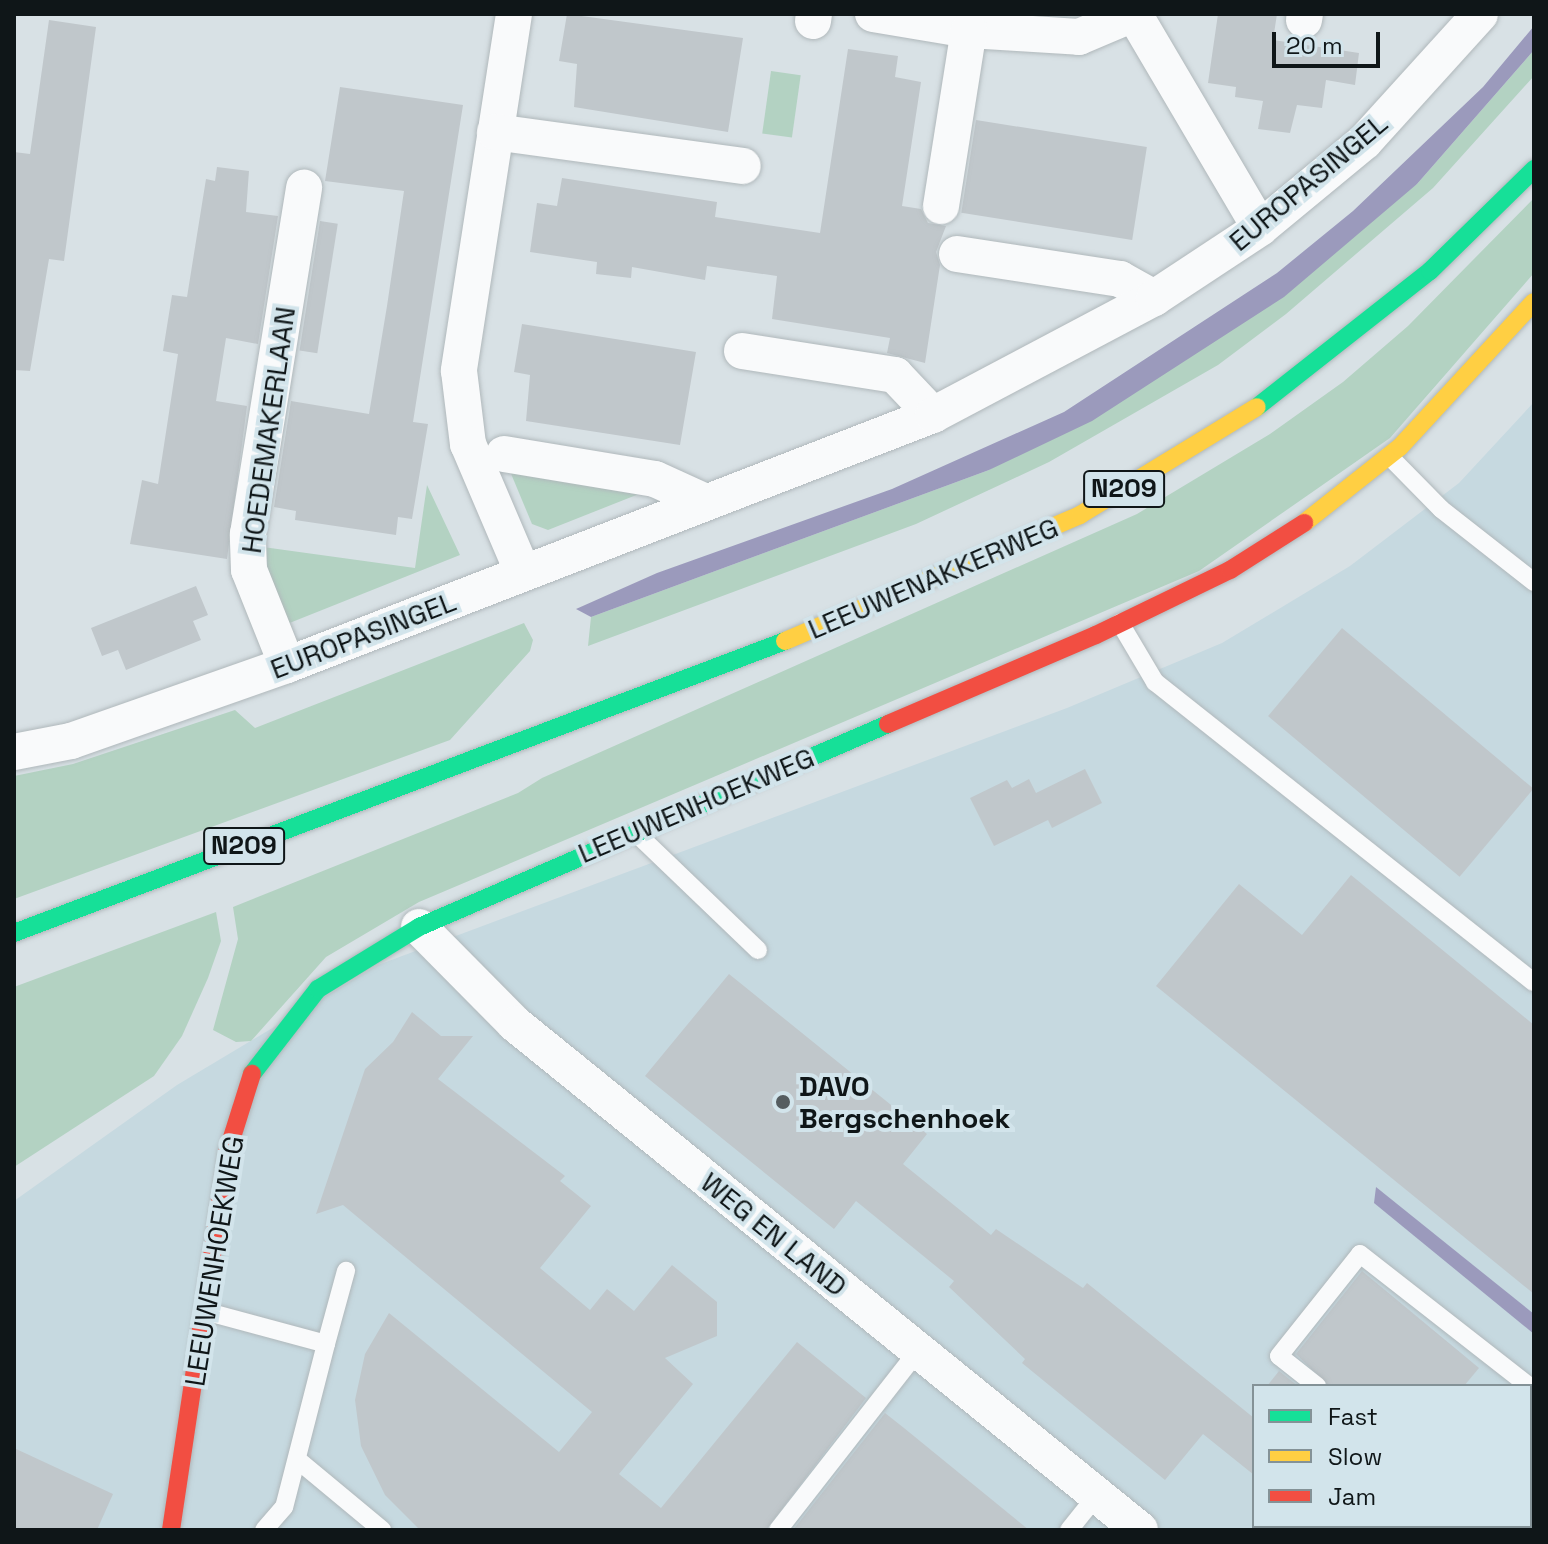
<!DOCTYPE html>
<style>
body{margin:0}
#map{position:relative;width:1548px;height:1544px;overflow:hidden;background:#d8e1e5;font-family:"Space Grotesk",sans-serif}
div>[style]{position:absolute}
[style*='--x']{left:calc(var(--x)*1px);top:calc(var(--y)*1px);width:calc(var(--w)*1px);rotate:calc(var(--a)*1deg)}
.built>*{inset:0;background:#c6d9e0}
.green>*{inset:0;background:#b3d2c2;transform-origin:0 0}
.water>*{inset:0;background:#9b9abc}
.building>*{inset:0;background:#c0c7cb;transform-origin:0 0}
.roads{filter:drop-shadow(0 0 2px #b0b8bb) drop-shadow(0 0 2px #b0b8bb)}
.lane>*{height:18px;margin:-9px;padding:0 9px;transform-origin:9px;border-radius:9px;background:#f9fafb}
.street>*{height:36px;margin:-18px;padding:0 18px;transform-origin:18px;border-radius:18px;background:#f9fafb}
.fast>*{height:18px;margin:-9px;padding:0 9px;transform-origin:9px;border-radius:9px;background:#16e098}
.slow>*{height:18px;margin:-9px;padding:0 9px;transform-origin:9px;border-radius:9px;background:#ffcf43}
.jam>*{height:18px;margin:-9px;padding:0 9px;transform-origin:9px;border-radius:9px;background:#f24e42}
.dots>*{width:22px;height:22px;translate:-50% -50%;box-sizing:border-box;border:4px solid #d2e4eb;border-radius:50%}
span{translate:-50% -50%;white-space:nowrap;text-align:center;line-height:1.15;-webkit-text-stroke:8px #d2e4eb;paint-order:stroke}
.shield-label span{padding:2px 6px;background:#d2e4eb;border:2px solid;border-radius:6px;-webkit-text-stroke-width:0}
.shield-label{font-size:26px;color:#0f1618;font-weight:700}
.street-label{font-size:28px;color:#0f1618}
.poi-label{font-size:28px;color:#0f1618;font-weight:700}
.left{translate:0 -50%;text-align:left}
.frame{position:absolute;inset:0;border:16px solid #0f1618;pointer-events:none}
.legend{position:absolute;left:1252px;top:1384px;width:280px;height:144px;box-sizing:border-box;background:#d2e4eb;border:2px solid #849297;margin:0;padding:10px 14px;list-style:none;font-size:24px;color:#0f1618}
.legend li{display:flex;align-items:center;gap:16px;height:40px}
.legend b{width:40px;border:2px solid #849297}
.scale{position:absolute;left:1272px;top:32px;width:108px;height:36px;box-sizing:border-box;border:4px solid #0f1618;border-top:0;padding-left:10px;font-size:24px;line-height:28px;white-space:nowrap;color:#0f1618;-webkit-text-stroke:6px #d2e4eb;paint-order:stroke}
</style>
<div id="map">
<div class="built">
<div style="clip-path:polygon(evenodd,1534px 402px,1534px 1530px,14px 1530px,14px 1201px,177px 1085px,378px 965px,1067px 708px,1222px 643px,1350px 566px,1459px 483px,1534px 402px,1254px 1386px,1530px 1386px,1530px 1526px,1254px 1526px,1254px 1386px)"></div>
</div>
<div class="green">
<div style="clip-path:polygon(1534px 50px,1534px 76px,1433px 188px,1286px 314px,1218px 365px,1049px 462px,916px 524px,588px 646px,591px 617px,989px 470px,1417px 184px)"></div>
<div style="left:771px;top:71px;width:30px;height:63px;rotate:8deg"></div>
<div style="clip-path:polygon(1534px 198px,1534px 273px,1390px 438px,1199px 571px,419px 902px,326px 957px,251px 1041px,236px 1042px,213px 1030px,238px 939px,233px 907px,518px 793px,542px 778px,1137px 514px,1270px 434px,1343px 382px,1408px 326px)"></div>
<div style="clip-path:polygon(507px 464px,654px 488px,548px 530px,532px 524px)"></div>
<div style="clip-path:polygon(427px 485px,460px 555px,282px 626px,265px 577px,263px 547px,415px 568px)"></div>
<div style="clip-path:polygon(524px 623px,533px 640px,530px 651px,450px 740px,14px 899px,14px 776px,73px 764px,235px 710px,255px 728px)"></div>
<div style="clip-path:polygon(216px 912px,221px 941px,208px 978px,182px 1036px,154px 1076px,14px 1167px,14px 987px)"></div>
</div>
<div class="water">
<div style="clip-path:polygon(1534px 26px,1534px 50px,1417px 184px,1284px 297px,1092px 421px,989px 470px,591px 617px,576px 609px,657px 573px,892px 489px,1064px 412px,1277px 273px,1353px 211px,1483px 87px)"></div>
<div style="clip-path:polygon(1376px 1187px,1534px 1314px,1534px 1334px,1374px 1203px)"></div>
</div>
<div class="building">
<div style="clip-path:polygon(567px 14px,743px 38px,728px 132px,574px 107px,577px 64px,559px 61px)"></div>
<div style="clip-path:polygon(1218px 14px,1277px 14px,1273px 40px,1359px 53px,1355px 85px,1326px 80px,1322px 108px,1297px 105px,1290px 133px,1258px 129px,1263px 101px,1235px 97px,1236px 87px,1208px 83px)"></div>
<div style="clip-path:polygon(49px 20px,96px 27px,64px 261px,49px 259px,30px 371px,14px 370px,14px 152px,30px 154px)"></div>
<div style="clip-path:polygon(848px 49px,898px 56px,895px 77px,921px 82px,902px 206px,921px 209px,928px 223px,946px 226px,936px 252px,940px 265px,925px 363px,887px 353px,890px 338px,772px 319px,777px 276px,707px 266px,705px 280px,632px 267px,631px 278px,596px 274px,597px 262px,530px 252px,537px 203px,557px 206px,562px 178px,717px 202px,715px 217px,820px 233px)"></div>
<div style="clip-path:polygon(340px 87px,463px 105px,413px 422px,428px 424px,412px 519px,398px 517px,396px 535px,295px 520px,296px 511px,274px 507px,291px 401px,369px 414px,387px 306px,404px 191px,325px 181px)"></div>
<div style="left:976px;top:120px;width:173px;height:94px;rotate:9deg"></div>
<div style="clip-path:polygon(217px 167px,249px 171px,246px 212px,278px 216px,258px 344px,226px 338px,216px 401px,247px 406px,227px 559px,130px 544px,142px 480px,158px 484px,178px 354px,163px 351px,172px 295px,187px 297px,206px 179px,215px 181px)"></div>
<div style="left:320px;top:221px;width:18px;height:131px;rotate:9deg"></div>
<div style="clip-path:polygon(522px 324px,696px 352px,680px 445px,526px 421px,530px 375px,514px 372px)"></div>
<div style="clip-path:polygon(196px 586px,208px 615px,193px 621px,201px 640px,126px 670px,118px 650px,102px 656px,91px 628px)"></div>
<div style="left:1342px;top:628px;width:250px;height:115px;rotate:40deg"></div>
<div style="clip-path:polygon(1085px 769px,1102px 803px,1052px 828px,1048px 820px,994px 846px,970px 798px,1007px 780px,1012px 788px,1029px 779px,1036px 793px)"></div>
<div style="clip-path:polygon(1351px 875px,1534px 1025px,1534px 1294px,1156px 986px,1239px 884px,1302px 935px)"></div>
<div style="clip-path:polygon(729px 974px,927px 1134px,903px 1164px,991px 1235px,996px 1229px,1083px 1288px,1087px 1283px,1254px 1418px,1254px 1475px,1203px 1434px,1165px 1480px,1022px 1363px,1025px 1359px,949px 1287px,954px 1281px,856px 1201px,834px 1229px,645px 1076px)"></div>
<div style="clip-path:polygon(412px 1012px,441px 1036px,473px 1036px,438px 1079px,565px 1176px,560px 1181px,591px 1206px,540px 1268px,590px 1310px,607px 1289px,634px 1311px,672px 1265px,717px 1302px,717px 1336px,665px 1358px,693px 1384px,619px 1474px,661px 1508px,797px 1342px,866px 1398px,766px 1530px,420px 1530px,385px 1495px,361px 1446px,355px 1400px,365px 1354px,389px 1313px,559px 1452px,592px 1412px,343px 1205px,316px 1214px,365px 1069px,393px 1042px)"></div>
<div style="clip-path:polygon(1362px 1271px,1479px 1368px,1464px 1386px,1329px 1386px,1296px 1354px)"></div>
<div style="clip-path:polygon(1279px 1371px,1298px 1386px,1267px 1386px)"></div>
<div style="clip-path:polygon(885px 1413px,904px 1428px,1029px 1530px,793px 1530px)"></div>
<div style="clip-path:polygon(14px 1448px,113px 1494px,97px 1530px,14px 1530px)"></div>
</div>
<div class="roads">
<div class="lane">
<div style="--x:1389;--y:456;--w:74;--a:45.5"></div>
<div style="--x:1441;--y:509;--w:118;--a:38.1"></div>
<div style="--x:1120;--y:623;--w:69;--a:59.3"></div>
<div style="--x:1155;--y:682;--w:483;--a:38.4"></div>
<div style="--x:636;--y:833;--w:169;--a:43.8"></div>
<div style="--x:204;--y:1311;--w:126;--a:15.1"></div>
<div style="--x:326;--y:1344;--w:168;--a:104.4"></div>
<div style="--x:284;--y:1507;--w:30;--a:131"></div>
<div style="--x:326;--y:1344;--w:76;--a:-74.7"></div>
<div style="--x:1317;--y:1386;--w:48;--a:-141.7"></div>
<div style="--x:1279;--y:1356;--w:130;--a:-51.5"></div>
<div style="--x:1360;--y:1254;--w:214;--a:38"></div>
<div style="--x:299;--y:1461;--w:108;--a:39.7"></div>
<div style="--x:778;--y:1530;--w:227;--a:-52"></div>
<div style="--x:1069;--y:1530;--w:45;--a:-51.3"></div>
<div style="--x:1411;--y:1530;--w:5;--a:-53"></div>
</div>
<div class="street">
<div style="--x:514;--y:14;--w:361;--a:98.8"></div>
<div style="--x:459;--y:371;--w:74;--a:83"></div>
<div style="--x:468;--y:444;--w:140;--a:66.9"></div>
<div style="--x:873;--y:14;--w:97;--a:9.5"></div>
<div style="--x:969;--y:30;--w:110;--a:3.6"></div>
<div style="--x:1079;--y:37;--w:59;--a:-23.1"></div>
<div style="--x:1134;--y:14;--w:248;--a:59.5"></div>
<div style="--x:1304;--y:20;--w:6;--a:-81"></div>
<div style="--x:813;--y:21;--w:7;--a:-82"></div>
<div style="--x:495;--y:132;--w:250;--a:7.8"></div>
<div style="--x:941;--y:206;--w:178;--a:-81"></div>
<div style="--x:957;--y:254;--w:165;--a:8.7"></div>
<div style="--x:1120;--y:279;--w:39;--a:29"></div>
<div style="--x:742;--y:351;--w:155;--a:8.9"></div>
<div style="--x:895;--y:375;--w:55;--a:46.5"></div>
<div style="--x:504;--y:454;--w:153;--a:9.4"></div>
<div style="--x:655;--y:479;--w:56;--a:24.3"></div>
<div style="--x:287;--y:665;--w:102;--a:-111.8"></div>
<div style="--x:249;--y:570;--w:36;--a:-92"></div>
<div style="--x:248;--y:534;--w:351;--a:-80.8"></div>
<div style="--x:14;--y:752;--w:58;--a:-10.9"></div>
<div style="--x:71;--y:741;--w:229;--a:-19.4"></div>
<div style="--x:287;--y:665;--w:693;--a:-21.16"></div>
<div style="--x:933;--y:415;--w:250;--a:-27.9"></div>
<div style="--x:1154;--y:298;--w:127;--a:-33.4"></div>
<div style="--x:1260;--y:228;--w:136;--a:-39.6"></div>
<div style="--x:1365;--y:141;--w:171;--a:-47.8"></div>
<div style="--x:419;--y:927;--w:136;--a:45.3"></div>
<div style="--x:515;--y:1024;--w:804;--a:38.99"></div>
</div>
<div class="fast">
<div style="--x:1257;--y:407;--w:220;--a:-38.2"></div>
<div style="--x:1430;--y:271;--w:146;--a:-44.4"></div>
<div style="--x:14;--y:933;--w:824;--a:-20.74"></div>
<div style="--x:252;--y:1074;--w:108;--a:-52.2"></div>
<div style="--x:318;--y:989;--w:119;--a:-31.5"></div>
<div style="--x:419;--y:927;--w:511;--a:-23.4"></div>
</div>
<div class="slow">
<div style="--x:1304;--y:523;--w:122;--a:-38.4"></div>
<div style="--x:1400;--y:447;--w:197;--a:-47.3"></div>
<div style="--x:785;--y:641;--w:321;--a:-23.1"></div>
<div style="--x:1080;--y:515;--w:207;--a:-31.4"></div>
</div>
<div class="jam">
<div style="--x:888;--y:724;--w:226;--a:-23.2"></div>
<div style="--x:1096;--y:635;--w:149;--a:-25.9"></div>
<div style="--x:1230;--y:570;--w:88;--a:-32.4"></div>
<div style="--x:171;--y:1530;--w:384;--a:-81.5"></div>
<div style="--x:228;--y:1150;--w:80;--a:-72.5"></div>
</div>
</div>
<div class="dots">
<div style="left:783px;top:1102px;background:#555d60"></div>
</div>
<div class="shield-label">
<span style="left:1124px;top:489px">N209</span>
<span style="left:244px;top:846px">N209</span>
</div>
<div class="street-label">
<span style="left:1308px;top:182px;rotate:-40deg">EUROPASINGEL</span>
<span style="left:268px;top:430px;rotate:-82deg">HOEDEMAKERLAAN</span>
<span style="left:933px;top:578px;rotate:-23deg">LEEUWENAKKERWEG</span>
<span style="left:363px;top:635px;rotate:-21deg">EUROPASINGEL</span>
<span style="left:696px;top:805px;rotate:-23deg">LEEUWENHOEKWEG</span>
<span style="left:774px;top:1234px;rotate:39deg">WEG EN LAND</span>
<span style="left:214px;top:1261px;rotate:-81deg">LEEUWENHOEKWEG</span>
</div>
<div class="poi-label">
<span class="left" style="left:799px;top:1102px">DAVO<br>Bergschenhoek</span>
</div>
<div class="frame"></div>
<ul class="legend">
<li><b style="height:10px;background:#16e098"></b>Fast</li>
<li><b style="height:10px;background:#ffcf43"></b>Slow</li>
<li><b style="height:10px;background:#f24e42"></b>Jam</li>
</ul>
<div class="scale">20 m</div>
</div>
